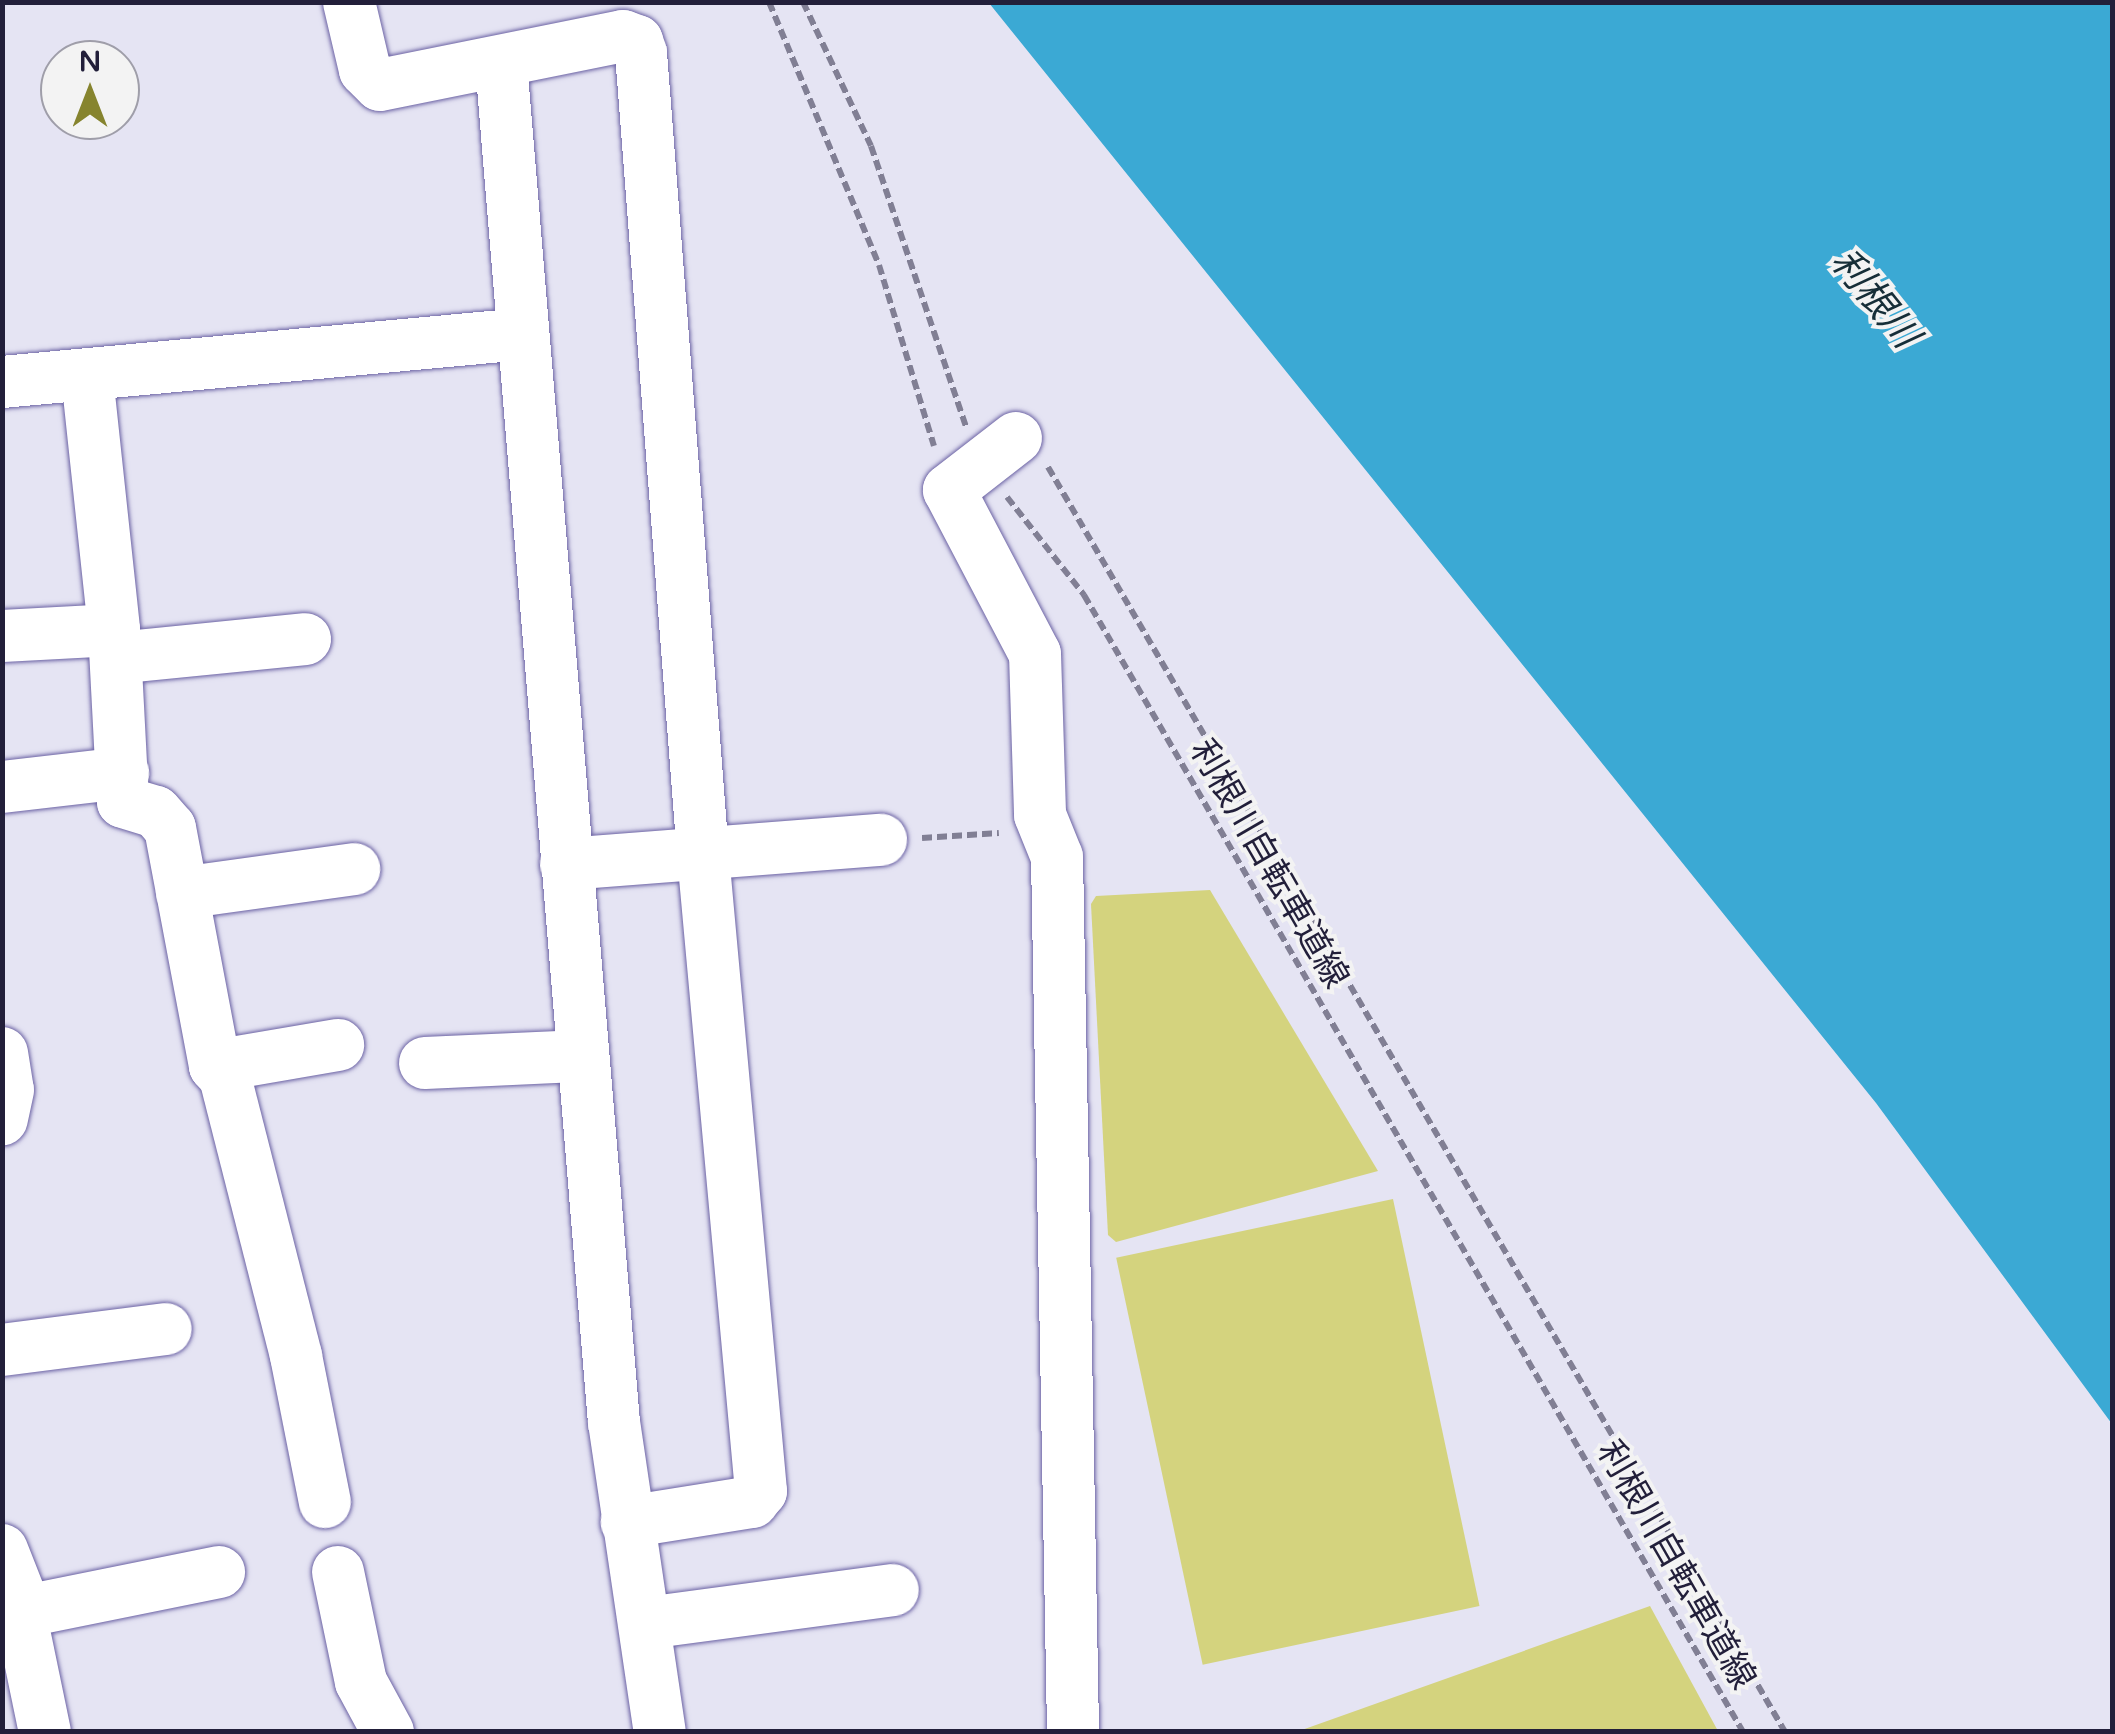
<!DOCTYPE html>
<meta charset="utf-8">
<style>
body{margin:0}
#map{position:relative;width:2115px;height:1734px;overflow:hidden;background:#e5e4f3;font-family:"Varela Round","Noto Sans JP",sans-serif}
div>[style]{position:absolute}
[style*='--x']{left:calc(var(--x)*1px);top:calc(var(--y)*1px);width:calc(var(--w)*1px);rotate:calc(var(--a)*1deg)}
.green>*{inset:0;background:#d4d37e;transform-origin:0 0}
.water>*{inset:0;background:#3ba9d4}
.path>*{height:6px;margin-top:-3px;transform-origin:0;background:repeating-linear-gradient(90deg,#817f94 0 10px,transparent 0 15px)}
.roads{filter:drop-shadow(0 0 2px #6b62a4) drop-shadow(0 0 2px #6b62a4)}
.minor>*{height:52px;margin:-26px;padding:0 26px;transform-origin:26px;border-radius:26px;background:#fff}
span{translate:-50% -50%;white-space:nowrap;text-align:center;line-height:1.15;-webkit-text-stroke:8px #f3f3f3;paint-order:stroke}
.street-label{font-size:35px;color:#221f3a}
.water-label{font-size:38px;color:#162e38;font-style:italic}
.frame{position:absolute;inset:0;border:5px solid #221f3a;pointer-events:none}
.north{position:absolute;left:40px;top:40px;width:100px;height:100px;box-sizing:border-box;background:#f3f3f3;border:2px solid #9f9ea9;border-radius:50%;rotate:0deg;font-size:28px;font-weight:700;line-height:40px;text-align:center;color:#221f3a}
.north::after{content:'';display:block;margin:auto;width:35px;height:45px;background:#86842e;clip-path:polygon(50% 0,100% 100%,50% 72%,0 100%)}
</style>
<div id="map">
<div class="green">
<div style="clip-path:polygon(1210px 890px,1378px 1171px,1116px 1242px,1108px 1235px,1091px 904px,1096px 896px)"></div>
<div style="left:1393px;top:1199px;width:416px;height:283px;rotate:78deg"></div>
<div style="clip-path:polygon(1650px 1606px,1718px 1731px,1299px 1731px)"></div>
</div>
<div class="water">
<div style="clip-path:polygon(989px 3px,2112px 3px,2112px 1424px,1876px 1103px)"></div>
</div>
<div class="path">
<div style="--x:769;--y:2;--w:285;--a:67.3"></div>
<div style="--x:879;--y:265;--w:189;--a:73.1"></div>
<div style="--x:803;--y:2;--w:159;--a:64.7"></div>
<div style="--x:871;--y:146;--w:296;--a:71.3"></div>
<div style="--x:1048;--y:467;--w:1464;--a:59.77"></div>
<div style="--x:1007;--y:497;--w:125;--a:51.8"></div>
<div style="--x:1084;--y:595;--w:1314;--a:59.9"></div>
<div style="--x:922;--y:838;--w:77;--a:-3.7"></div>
</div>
<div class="roads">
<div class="minor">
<div style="--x:349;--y:2;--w:70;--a:76.8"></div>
<div style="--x:365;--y:70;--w:21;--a:45"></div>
<div style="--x:380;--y:85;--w:248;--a:-11.4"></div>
<div style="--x:623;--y:36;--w:15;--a:20"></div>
<div style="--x:637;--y:41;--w:13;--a:72"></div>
<div style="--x:641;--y:53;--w:804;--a:85.58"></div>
<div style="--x:703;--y:855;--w:639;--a:84.79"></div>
<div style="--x:761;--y:1491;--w:14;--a:129"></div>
<div style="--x:752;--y:1502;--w:127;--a:170.9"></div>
<div style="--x:501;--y:63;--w:1364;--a:85.25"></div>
<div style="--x:614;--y:1422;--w:313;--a:81.6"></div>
<div style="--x:87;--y:376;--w:255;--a:83.9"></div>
<div style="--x:114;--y:630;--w:172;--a:87"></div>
<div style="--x:123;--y:802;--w:34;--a:17"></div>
<div style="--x:156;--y:812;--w:21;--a:49"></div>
<div style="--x:170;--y:828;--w:242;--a:79.3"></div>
<div style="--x:215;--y:1066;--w:15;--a:48"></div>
<div style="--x:225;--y:1077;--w:288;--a:75.7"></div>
<div style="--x:296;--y:1356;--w:149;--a:78.8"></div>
<div style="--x:2;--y:382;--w:523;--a:-5.26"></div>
<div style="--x:1016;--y:438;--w:85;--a:142.2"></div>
<div style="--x:949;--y:490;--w:185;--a:62.3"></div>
<div style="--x:1035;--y:654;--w:161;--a:88.2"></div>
<div style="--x:1040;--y:815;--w:45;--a:68"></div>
<div style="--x:1057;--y:857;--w:875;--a:88.95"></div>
<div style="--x:2;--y:636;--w:112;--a:-3.1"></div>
<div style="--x:116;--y:658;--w:190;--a:-5.7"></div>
<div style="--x:2;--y:787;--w:122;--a:-6.6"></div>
<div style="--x:566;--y:864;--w:316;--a:-4.4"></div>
<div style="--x:182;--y:893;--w:174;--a:-7.9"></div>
<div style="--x:2;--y:1053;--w:37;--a:81"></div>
<div style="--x:8;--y:1090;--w:30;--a:102"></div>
<div style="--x:425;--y:1063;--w:157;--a:-2.6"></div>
<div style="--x:215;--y:1066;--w:125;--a:-9.7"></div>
<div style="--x:2;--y:1350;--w:165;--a:-7.3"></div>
<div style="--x:2;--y:1550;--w:66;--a:68.5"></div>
<div style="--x:26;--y:1611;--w:197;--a:-11.4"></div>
<div style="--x:338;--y:1572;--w:112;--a:78.2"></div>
<div style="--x:361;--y:1682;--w:57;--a:61.6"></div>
<div style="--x:26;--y:1611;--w:20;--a:96"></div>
<div style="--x:24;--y:1631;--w:103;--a:78.3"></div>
<div style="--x:646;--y:1623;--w:249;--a:-7.6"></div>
</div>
</div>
<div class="street-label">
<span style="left:1269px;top:864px;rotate:60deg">利根川自転車道線</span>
<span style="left:1676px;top:1565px;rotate:60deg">利根川自転車道線</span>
</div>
<div class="water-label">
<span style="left:1874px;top:299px;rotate:51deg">利根川</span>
</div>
<div class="frame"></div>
<div class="north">N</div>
</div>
